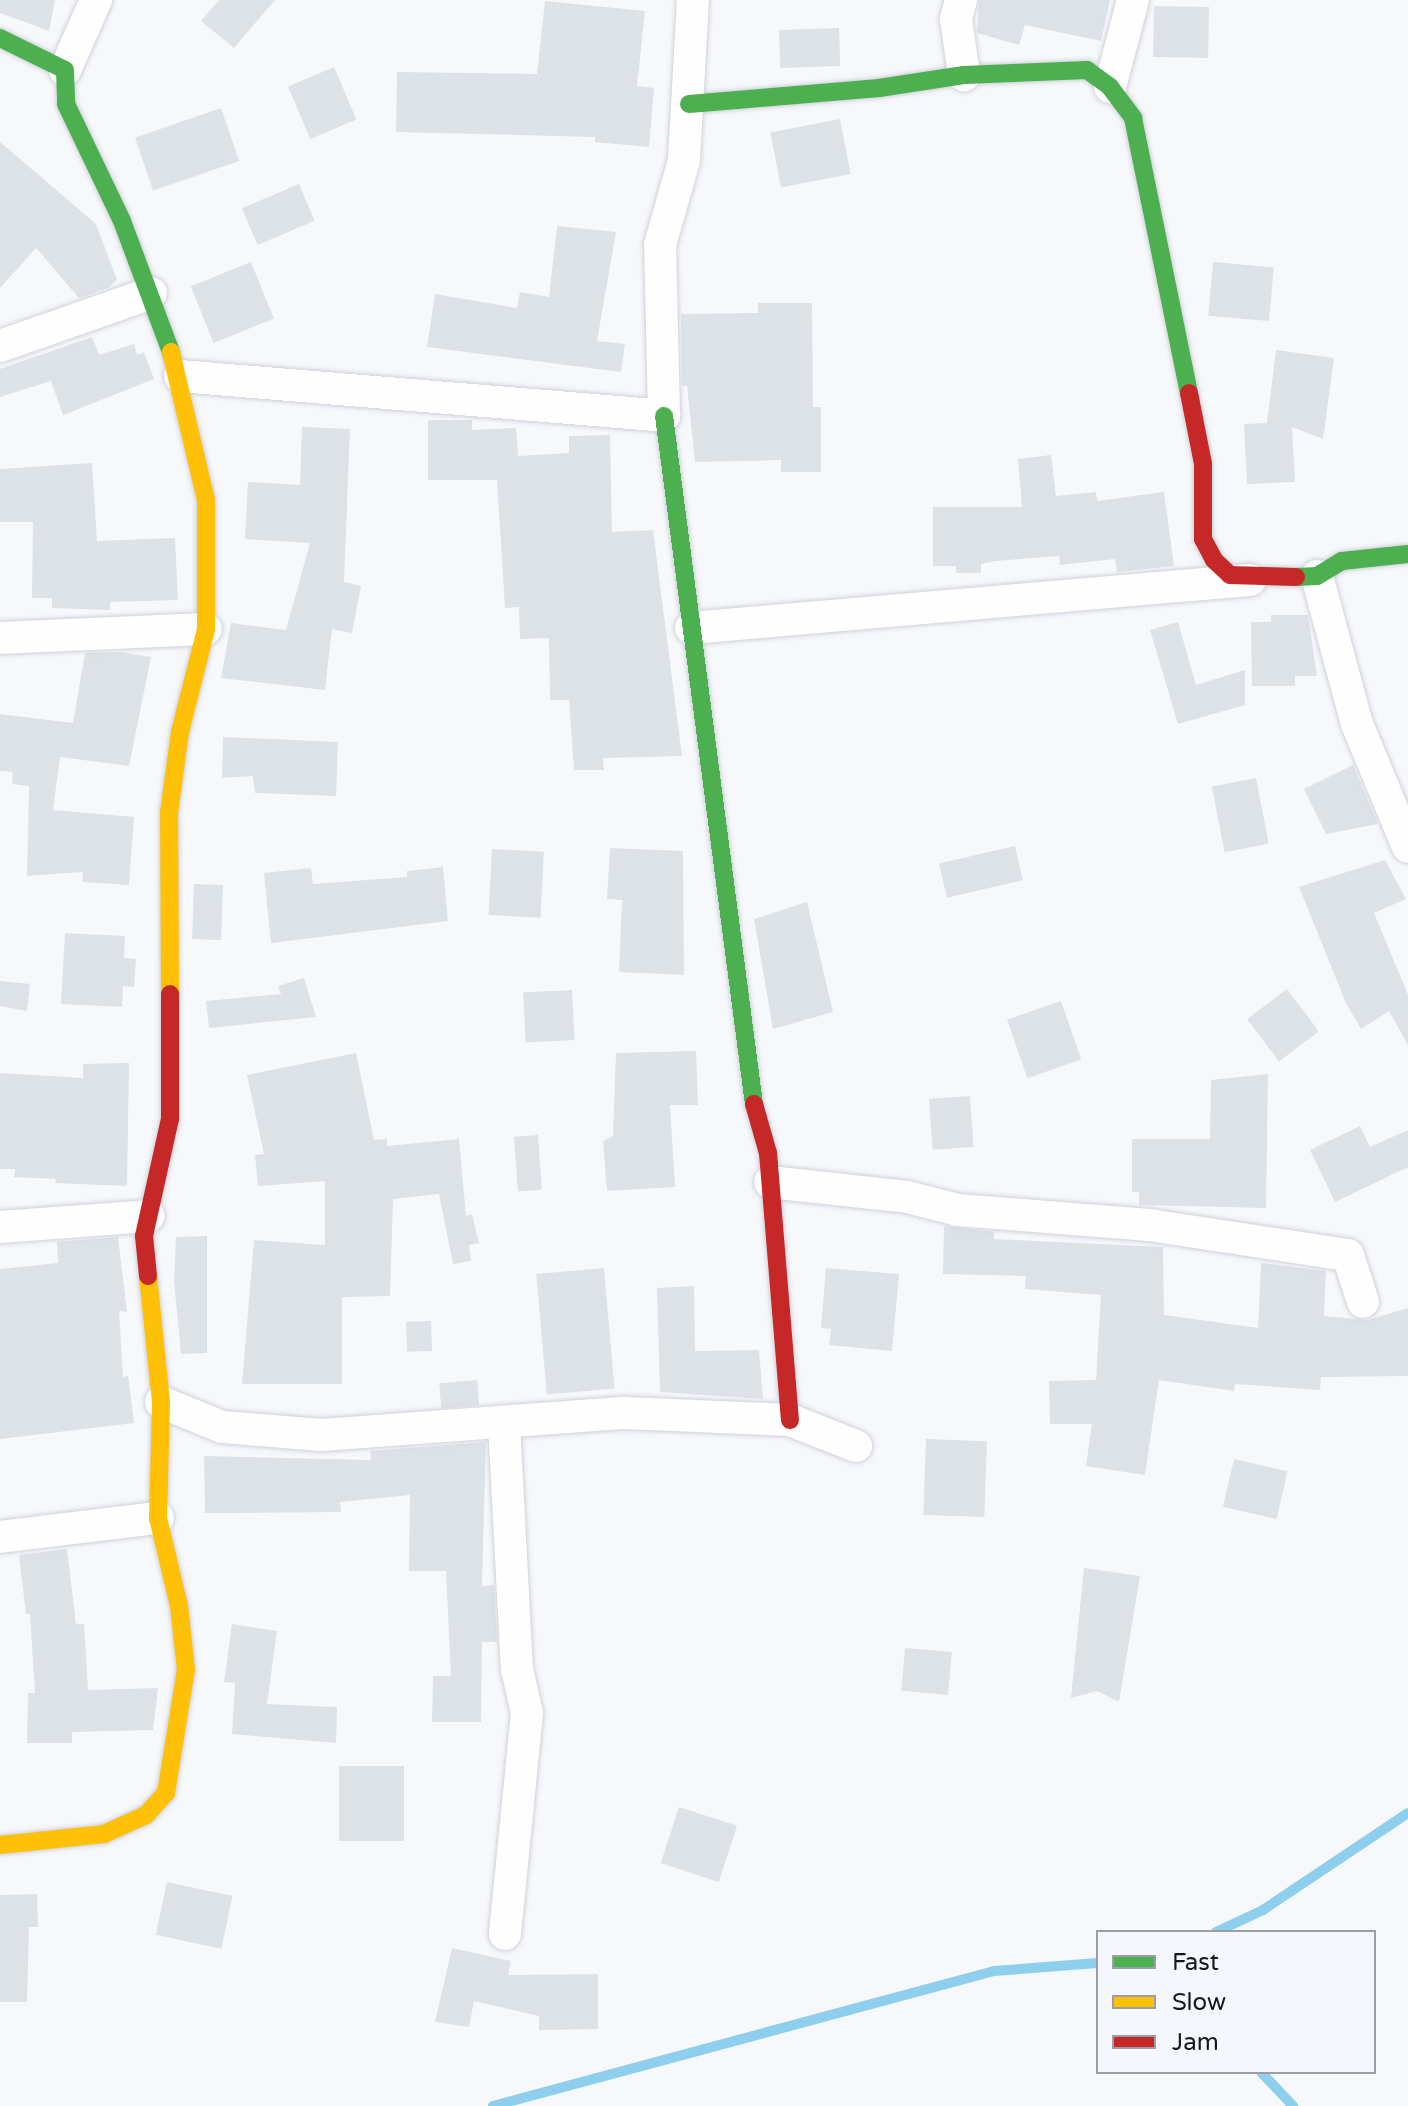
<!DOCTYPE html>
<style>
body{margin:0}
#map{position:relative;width:1408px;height:2106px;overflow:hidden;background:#f7f8fc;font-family:"Varela Round",sans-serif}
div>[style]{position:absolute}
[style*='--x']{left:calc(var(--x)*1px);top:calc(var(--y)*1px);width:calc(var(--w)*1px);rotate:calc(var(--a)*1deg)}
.stream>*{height:10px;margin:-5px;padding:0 5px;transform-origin:5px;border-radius:5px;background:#8ecfed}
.building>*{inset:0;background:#dde2e7;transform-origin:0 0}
.roads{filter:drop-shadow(0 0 2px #cfd2d8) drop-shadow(0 0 2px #cfd2d8)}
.street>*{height:32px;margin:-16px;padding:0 16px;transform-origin:16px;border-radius:16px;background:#fefeff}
.fast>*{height:18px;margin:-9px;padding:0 9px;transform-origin:9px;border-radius:9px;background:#4caf50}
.slow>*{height:18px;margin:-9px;padding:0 9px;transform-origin:9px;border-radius:9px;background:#ffc107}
.jam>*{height:18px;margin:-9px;padding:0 9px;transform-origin:9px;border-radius:9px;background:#c62828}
span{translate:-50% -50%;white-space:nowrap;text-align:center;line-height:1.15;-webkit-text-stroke:8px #f6f7fd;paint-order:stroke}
.legend{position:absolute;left:1096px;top:1930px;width:280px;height:144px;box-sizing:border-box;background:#f6f7fd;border:2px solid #9c9ea5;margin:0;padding:10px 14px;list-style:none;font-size:24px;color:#151821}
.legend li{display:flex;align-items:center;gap:16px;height:40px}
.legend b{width:40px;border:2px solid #9c9ea5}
</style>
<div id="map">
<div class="stream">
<div style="--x:1216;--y:1932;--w:52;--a:-25.1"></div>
<div style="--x:1263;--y:1910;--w:174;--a:-33.8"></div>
<div style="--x:1261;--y:2072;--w:47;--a:46.7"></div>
<div style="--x:493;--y:2106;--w:519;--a:-15.08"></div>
<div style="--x:994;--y:1971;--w:104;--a:-4.4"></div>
</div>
<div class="building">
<div style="clip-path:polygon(0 0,55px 0,49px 31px,0 13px)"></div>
<div style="clip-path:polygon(219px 0,275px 0,234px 48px,201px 21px)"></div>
<div style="clip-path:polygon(979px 0,1110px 0,1101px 41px,1025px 25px,1019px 45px,977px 33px)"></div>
<div style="clip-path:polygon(545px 1px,645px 11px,637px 86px,654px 88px,649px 147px,595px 142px,595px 137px,396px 132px,397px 72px,537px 74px)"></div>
<div style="left:1154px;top:6px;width:55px;height:51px;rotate:1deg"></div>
<div style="left:839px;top:28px;width:38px;height:60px;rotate:88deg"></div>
<div style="left:334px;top:67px;width:57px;height:50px;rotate:67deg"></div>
<div style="left:221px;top:108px;width:56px;height:91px;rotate:71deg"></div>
<div style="left:840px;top:119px;width:56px;height:71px;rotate:79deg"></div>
<div style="clip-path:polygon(0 142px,96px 224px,117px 280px,108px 288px,79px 298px,36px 248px,0 288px)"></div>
<div style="left:299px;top:184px;width:40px;height:62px;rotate:67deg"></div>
<div style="clip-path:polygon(557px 226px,616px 232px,597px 341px,625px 344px,621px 372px,427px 347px,435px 294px,517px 308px,520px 292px,549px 297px)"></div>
<div style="left:251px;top:262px;width:61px;height:65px;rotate:68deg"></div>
<div style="left:1213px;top:262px;width:61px;height:54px;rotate:5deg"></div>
<div style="clip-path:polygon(758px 303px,812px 303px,813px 407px,821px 407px,821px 472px,781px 472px,781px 460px,695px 462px,687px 386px,682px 386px,681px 314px,758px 313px)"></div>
<div style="clip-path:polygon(92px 337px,99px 355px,134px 344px,137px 355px,144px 352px,154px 379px,63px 415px,51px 381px,0 397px,0 369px)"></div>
<div style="clip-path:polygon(1276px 350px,1334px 358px,1323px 439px,1292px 427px,1295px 482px,1247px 484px,1244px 424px,1267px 423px)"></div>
<div style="clip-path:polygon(428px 420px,472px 420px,472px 430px,516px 428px,518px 456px,569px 453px,569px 436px,610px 435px,612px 532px,653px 530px,682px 756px,603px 758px,604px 770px,574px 770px,569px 700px,550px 700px,549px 638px,520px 639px,519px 607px,505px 608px,497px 480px,428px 480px)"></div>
<div style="clip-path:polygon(302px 427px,350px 429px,344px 582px,361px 586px,352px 633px,332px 629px,325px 690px,221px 678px,231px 623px,286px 630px,310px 543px,245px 539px,248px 482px,300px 485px)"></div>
<div style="clip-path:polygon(1051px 455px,1056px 496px,1096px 492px,1097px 501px,1164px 492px,1174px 566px,1117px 572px,1115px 559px,1060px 565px,1059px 556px,995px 561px,981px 564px,981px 573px,956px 573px,956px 566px,933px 566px,933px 507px,1022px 507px,1018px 459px)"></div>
<div style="clip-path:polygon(92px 463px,97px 541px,175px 538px,178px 600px,110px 602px,110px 610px,52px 608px,52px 598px,32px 598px,33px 522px,0 522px,0 469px)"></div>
<div style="clip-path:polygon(1271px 615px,1308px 615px,1317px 676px,1295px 676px,1295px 686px,1252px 686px,1251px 622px,1271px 622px)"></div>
<div style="clip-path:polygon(1178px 622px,1196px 685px,1245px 670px,1245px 705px,1178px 724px,1150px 630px)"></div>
<div style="clip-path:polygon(120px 652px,151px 657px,129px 766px,60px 757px,53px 810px,134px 817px,129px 885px,82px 882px,83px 872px,27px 876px,29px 786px,12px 784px,13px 772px,0 771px,0 714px,73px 723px,85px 653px)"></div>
<div style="clip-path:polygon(223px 737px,338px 742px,336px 796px,255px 793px,253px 776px,222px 778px)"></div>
<div style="clip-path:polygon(1353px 765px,1378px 824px,1326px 834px,1304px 789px)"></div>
<div style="left:1256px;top:778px;width:67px;height:45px;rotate:79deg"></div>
<div style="left:1015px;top:846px;width:35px;height:78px;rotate:77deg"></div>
<div style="clip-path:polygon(610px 848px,683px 851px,684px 975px,619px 972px,622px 900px,607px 899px)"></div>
<div style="left:492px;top:849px;width:52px;height:66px;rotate:3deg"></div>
<div style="clip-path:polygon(1385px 860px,1406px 899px,1374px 913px,1408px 995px,1408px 1045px,1389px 1011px,1361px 1029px,1346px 1003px,1299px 887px)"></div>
<div style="clip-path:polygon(443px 867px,448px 921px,271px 943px,264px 873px,311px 868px,313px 884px,407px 877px,407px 871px)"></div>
<div style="left:194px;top:884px;width:29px;height:55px;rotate:2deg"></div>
<div style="clip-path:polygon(807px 902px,833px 1012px,773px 1029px,754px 919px)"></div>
<div style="clip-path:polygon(65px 933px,125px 936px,124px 958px,136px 959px,134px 987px,123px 986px,122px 1007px,61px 1004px)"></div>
<div style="clip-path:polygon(304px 978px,316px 1017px,209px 1028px,206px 1001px,281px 994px,278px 986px)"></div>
<div style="clip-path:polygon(0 981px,30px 984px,27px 1011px,0 1006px)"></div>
<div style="left:1287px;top:989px;width:53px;height:50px;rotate:53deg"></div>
<div style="left:572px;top:990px;width:50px;height:49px;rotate:87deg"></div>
<div style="left:1061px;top:1001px;width:62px;height:57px;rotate:71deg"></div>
<div style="clip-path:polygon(696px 1051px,698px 1105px,670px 1105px,675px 1187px,607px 1191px,603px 1141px,613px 1136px,616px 1053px)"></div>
<div style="clip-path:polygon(356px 1053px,374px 1140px,387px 1139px,387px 1146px,459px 1139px,466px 1216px,472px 1214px,479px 1243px,469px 1245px,471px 1261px,453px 1264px,439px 1194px,393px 1199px,390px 1296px,342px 1297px,342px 1384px,242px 1384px,254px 1240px,325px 1245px,325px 1181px,258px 1186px,255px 1155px,264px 1154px,247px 1075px)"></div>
<div style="clip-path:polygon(129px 1063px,127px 1186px,55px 1183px,56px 1179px,14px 1177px,15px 1169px,0 1169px,0 1073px,83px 1078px,83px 1064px)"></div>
<div style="clip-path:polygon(1268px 1074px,1266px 1208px,1139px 1205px,1139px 1192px,1132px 1192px,1132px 1139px,1210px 1139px,1211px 1080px)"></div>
<div style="left:970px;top:1096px;width:51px;height:41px;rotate:86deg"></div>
<div style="clip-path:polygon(1360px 1126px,1370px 1147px,1408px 1130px,1408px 1167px,1335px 1202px,1310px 1150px)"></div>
<div style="left:538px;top:1135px;width:55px;height:24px;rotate:86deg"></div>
<div style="clip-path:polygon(944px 1226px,994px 1232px,994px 1239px,1163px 1247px,1164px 1315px,1258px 1328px,1261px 1263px,1326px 1271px,1324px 1316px,1368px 1320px,1408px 1308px,1408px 1376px,1321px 1377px,1320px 1390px,1235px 1384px,1234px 1391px,1159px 1380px,1145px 1475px,1086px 1466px,1092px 1424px,1050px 1424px,1049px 1381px,1096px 1380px,1101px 1295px,1025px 1289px,1026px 1276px,943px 1274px)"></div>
<div style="clip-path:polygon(207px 1236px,207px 1353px,181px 1354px,174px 1281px,176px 1237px)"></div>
<div style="clip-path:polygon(118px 1237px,127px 1312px,119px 1311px,123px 1377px,128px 1376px,134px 1423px,0 1439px,0 1269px,58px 1263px,57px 1242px)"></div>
<div style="left:604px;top:1268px;width:121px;height:68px;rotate:85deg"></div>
<div style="clip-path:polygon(826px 1268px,899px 1274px,892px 1351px,829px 1345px,831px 1329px,821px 1328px)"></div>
<div style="clip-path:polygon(694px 1286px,695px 1351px,759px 1350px,763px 1399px,660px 1392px,657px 1288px)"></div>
<div style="left:431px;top:1321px;width:30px;height:25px;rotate:88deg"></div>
<div style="left:477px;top:1380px;width:25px;height:38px;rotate:85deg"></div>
<div style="left:926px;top:1439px;width:61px;height:76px;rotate:2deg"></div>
<div style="clip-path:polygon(486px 1442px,482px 1586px,494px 1585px,497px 1642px,482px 1642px,481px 1722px,432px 1722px,433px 1676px,451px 1676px,446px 1571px,409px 1571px,410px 1495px,340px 1502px,341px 1512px,205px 1513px,204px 1456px,371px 1460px,370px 1451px)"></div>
<div style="left:1234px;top:1459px;width:55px;height:49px;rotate:13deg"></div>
<div style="clip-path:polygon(67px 1549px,76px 1624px,84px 1624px,88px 1690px,158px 1688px,153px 1730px,72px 1732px,72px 1743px,27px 1743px,28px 1693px,35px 1693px,30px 1614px,26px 1614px,19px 1555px)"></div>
<div style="clip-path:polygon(1084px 1568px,1140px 1576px,1119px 1702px,1097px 1691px,1071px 1698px)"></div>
<div style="clip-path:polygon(232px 1624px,277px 1631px,267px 1704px,337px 1707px,336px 1743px,232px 1734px,235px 1683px,224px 1682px)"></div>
<div style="left:905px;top:1648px;width:47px;height:43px;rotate:5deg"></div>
<div style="left:339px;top:1766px;width:65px;height:75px"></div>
<div style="left:679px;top:1807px;width:61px;height:59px;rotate:18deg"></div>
<div style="left:167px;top:1882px;width:67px;height:54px;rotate:12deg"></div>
<div style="clip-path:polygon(37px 1894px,38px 1927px,29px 1927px,27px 2002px,0 2002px,0 1895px)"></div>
<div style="clip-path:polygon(452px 1948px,511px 1961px,508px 1975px,598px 1974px,598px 2029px,539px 2030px,539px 2016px,474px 2001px,469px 2027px,435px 2022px)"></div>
</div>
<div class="roads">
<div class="street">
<div style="--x:961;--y:0;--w:20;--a:105"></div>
<div style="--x:956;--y:19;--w:57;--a:81.9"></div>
<div style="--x:65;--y:70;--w:77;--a:-66.1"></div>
<div style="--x:1110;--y:87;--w:90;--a:-75.2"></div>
<div style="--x:0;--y:346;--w:160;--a:-19.3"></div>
<div style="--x:180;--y:376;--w:486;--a:4.7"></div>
<div style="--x:664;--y:416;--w:171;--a:-91.3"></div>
<div style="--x:660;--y:245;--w:88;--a:-74.2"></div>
<div style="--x:684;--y:160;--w:160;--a:-86.8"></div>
<div style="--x:1317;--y:576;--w:153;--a:74.9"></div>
<div style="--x:1357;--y:724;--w:133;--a:67.5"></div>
<div style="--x:691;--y:628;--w:561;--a:-4.91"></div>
<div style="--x:0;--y:638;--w:206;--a:-2.5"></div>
<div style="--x:770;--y:1182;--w:138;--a:6.2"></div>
<div style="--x:907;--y:1197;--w:53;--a:14.3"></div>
<div style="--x:958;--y:1210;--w:192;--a:4.5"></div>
<div style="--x:1149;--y:1225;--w:201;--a:8.6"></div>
<div style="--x:1348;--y:1255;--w:49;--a:72.3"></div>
<div style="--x:0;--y:1227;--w:149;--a:-4.2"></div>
<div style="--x:161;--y:1402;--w:66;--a:22.3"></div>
<div style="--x:222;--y:1427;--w:100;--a:4.6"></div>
<div style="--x:322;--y:1435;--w:304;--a:-4.2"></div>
<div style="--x:625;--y:1413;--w:165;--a:2.4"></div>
<div style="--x:790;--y:1420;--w:71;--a:21.5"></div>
<div style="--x:504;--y:1423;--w:246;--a:87"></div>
<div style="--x:517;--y:1669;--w:45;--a:77.2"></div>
<div style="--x:527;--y:1713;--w:222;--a:95.7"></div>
<div style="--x:0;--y:1537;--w:159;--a:-6.9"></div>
</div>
<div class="fast">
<div style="--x:0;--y:38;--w:72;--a:26.2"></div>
<div style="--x:65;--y:70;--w:34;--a:88"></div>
<div style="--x:66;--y:104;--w:130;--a:64.4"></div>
<div style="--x:122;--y:221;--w:140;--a:69.5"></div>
<div style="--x:689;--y:104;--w:191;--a:-4.8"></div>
<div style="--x:879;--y:88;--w:86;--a:-8.7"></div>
<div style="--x:964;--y:75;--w:123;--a:-2.3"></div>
<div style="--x:1087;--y:70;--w:29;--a:36"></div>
<div style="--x:1110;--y:87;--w:39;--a:53"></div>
<div style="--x:1133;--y:118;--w:281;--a:78.5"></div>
<div style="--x:664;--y:416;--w:694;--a:82.55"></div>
<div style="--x:1296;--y:577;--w:21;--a:-3"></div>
<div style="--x:1317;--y:576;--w:29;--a:-31"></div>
<div style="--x:1342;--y:561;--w:66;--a:-6.1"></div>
</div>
<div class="slow">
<div style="--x:170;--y:994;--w:181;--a:-90.3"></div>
<div style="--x:169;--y:813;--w:82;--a:-82.3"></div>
<div style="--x:180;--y:732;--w:106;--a:-75.8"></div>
<div style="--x:206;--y:629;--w:129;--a:-90"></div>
<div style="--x:206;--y:500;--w:152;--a:-103.3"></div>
<div style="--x:0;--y:1845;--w:105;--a:-6"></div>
<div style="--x:104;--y:1834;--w:46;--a:-24.3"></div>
<div style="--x:146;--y:1815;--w:30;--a:-48"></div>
<div style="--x:166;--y:1793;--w:125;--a:-80.8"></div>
<div style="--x:186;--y:1670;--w:64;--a:-96.2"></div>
<div style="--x:179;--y:1606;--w:90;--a:-103.4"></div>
<div style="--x:158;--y:1518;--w:116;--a:-88.5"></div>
<div style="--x:161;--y:1402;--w:127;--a:-95.9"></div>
</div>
<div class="jam">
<div style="--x:1189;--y:393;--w:72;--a:78.8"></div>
<div style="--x:1203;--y:464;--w:75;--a:90"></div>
<div style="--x:1203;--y:539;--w:24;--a:62"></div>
<div style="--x:1214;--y:560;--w:22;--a:43"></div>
<div style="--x:1230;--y:575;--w:66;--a:1.7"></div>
<div style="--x:754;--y:1104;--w:51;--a:74.1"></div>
<div style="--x:768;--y:1153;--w:268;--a:85.3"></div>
<div style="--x:148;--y:1276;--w:40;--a:-95.7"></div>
<div style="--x:144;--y:1236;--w:120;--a:-77.5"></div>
<div style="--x:170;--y:1119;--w:125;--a:-90"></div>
</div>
</div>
<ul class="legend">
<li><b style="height:10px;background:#4caf50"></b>Fast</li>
<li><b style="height:10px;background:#ffc107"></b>Slow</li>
<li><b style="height:10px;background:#c62828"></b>Jam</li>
</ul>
</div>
